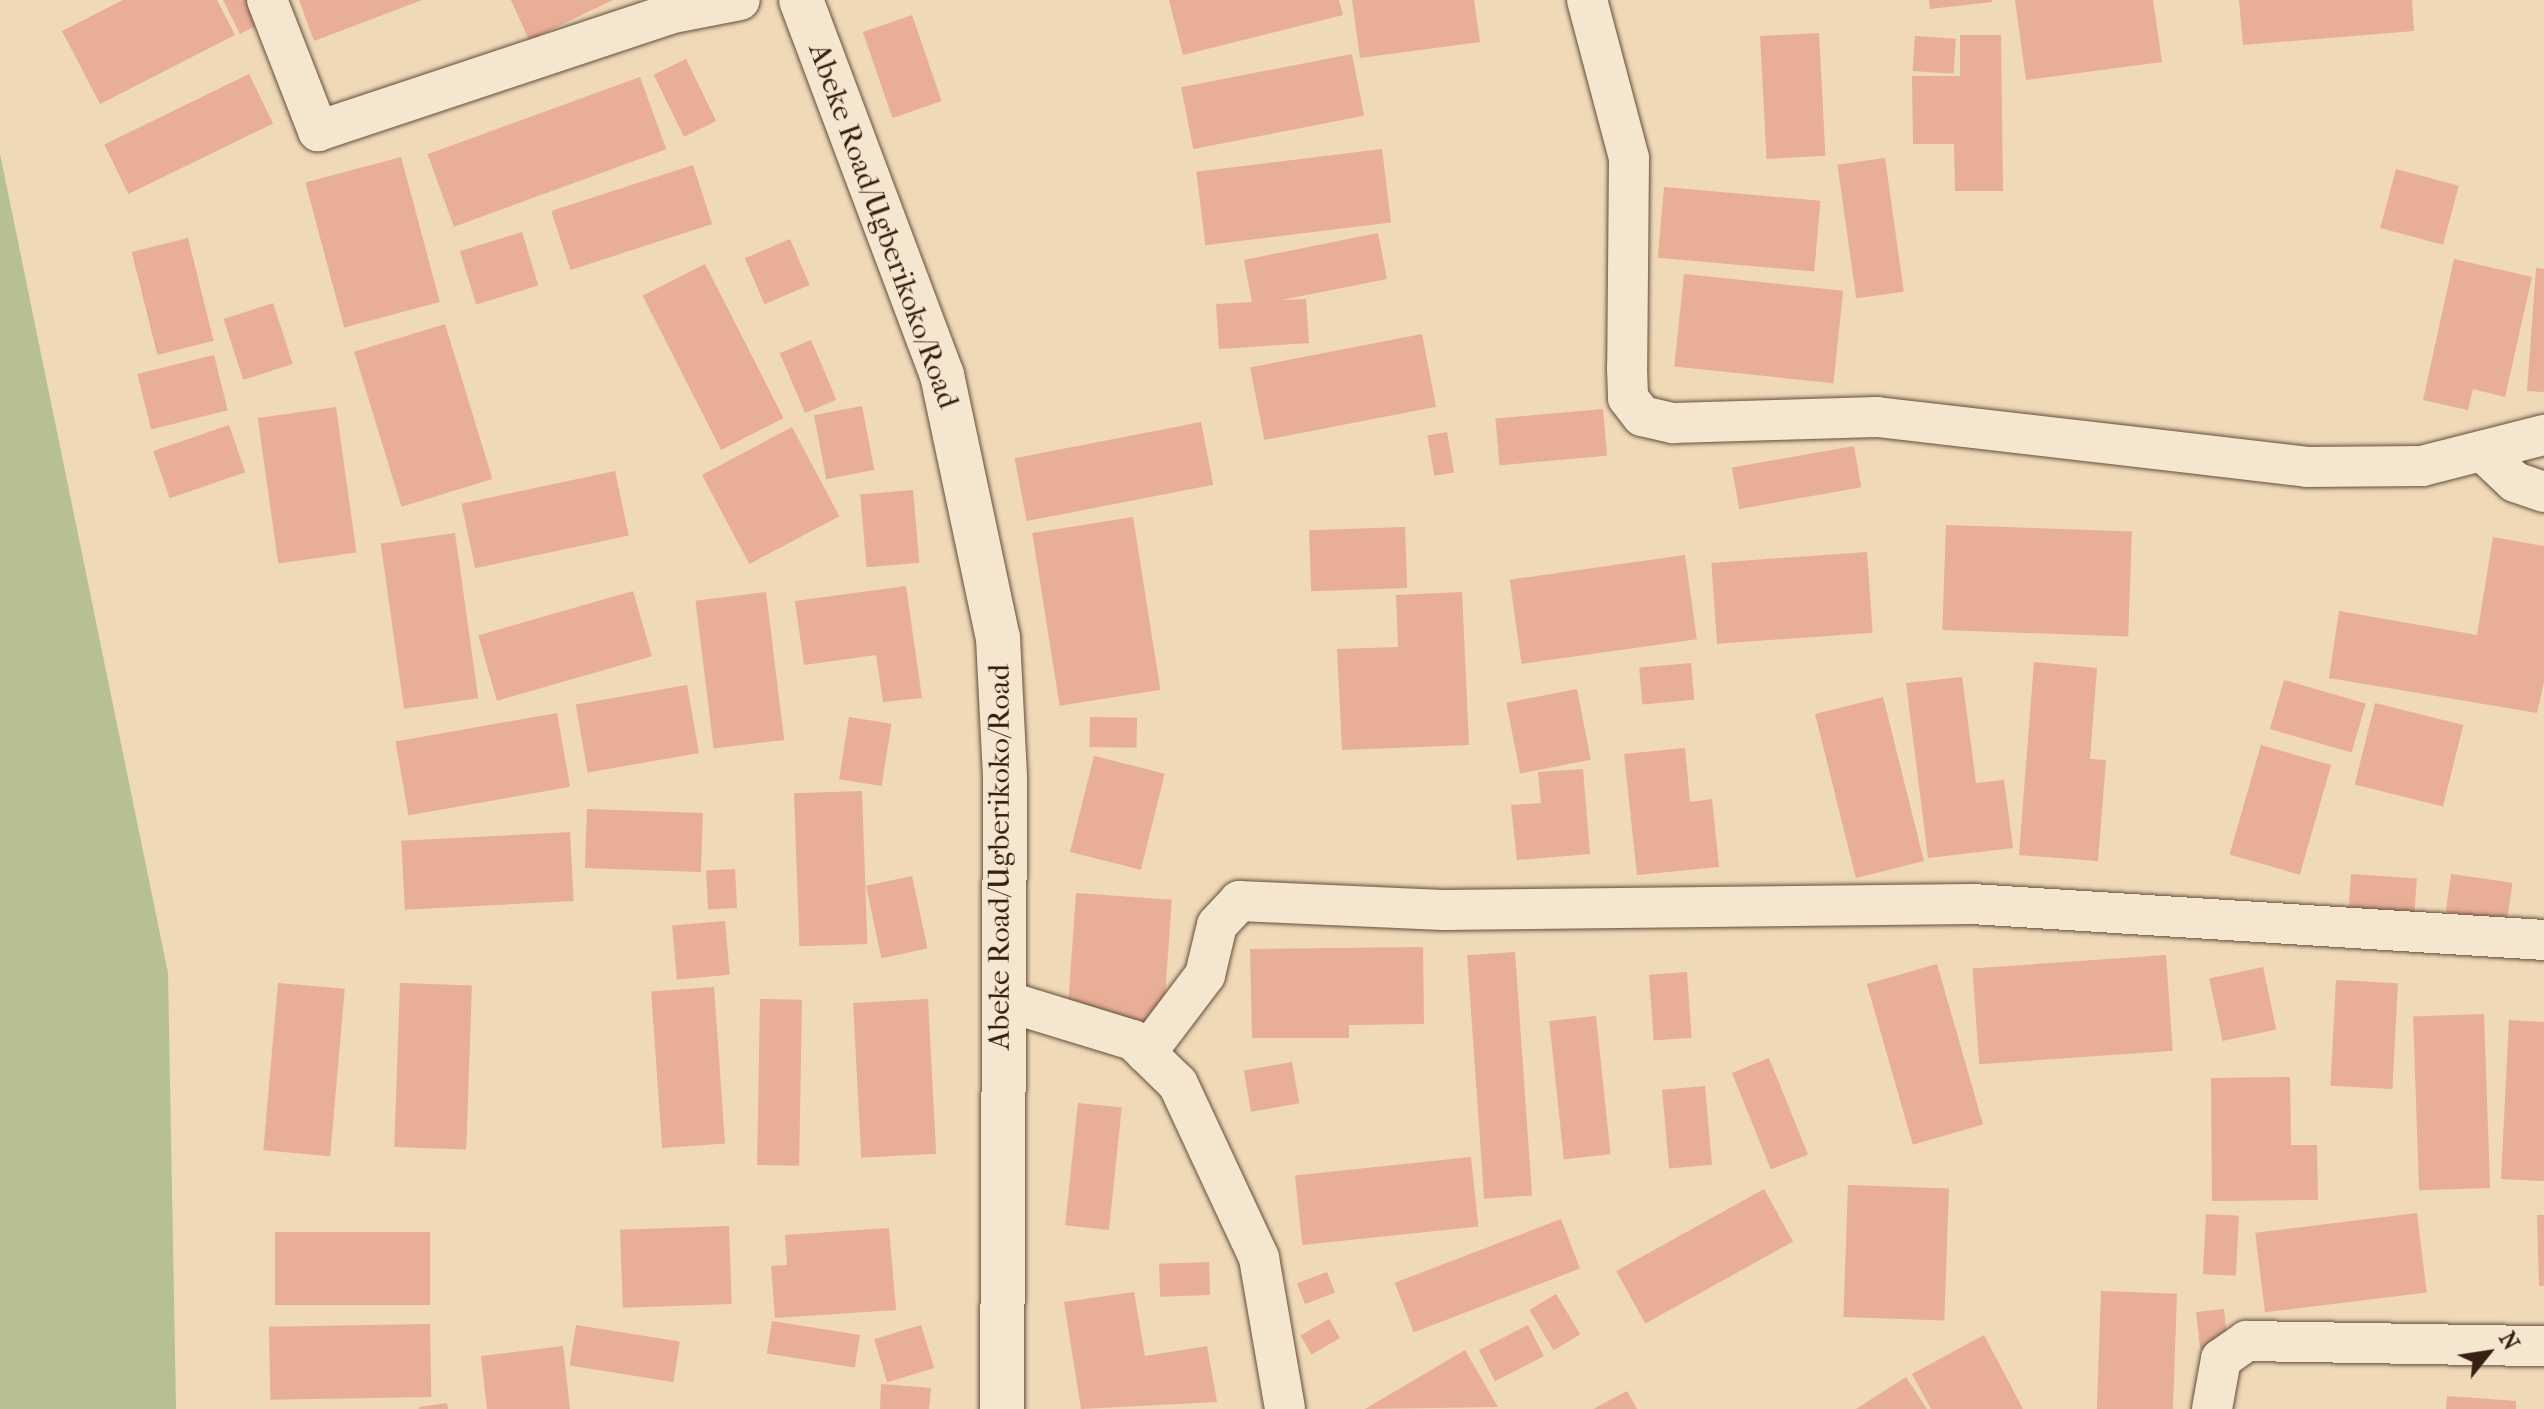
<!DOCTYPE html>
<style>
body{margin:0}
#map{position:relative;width:2544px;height:1409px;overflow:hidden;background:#efd9b6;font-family:"IM FELL French Canon",serif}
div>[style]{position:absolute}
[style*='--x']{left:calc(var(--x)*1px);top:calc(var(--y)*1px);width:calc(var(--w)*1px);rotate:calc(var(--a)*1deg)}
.green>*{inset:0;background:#b6c090}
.building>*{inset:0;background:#e8ae96;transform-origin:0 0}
.roads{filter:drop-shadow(0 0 2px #644e3e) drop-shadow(0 0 2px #644e3e)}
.minor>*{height:40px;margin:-20px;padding:0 20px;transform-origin:20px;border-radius:20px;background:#f5e6d0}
.tertiary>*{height:44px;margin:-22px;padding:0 22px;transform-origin:22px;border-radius:22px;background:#f5e6d0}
span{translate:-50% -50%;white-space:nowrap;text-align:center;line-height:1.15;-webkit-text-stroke:6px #f5e6d0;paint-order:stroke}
.street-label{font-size:30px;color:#362016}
.north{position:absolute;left:2448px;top:1313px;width:80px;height:80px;-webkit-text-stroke:6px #f5e6d0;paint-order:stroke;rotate:60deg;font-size:22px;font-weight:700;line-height:32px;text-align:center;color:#362016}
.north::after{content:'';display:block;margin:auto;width:28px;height:36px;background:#362016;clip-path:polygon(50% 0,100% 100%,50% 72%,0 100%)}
</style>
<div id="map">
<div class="green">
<div style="clip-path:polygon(0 154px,168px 973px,176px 1409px,0 1409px)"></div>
</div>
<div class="building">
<div style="clip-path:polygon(123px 0,217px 0,235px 35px,100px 104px,62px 31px)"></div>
<div style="clip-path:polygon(223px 0,267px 0,275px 16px,240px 34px)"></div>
<div style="clip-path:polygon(299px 0,422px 0,314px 41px)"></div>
<div style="clip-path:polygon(511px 0,613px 0,529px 40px)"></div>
<div style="clip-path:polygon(1169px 0,1339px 0,1343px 15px,1183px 55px)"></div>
<div style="clip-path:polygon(1352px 0,1474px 0,1480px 42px,1360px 58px)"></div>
<div style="clip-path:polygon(1929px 0,1992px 0,1992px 2px,1930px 9px)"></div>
<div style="clip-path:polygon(2015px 0,2153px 0,2162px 62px,2026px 80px)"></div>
<div style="clip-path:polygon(2239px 0,2412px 0,2414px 31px,2243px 45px)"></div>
<div style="left:912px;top:15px;width:91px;height:52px;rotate:71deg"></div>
<div style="left:1819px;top:33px;width:123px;height:59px;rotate:87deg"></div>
<div style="clip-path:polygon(1960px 35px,2001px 35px,2003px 191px,1955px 191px,1954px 144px,1913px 144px,1912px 76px,1960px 76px)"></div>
<div style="left:1915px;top:36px;width:41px;height:35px;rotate:4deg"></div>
<div style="left:1352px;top:54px;width:63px;height:174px;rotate:79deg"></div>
<div style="left:686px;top:59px;width:69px;height:36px;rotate:64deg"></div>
<div style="left:249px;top:74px;width:55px;height:161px;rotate:64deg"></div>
<div style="left:640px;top:77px;width:77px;height:226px;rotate:70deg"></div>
<div style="left:1382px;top:149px;width:74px;height:187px;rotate:83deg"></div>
<div style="left:401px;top:157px;width:150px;height:99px;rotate:75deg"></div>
<div style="left:1885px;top:158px;width:135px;height:48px;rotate:82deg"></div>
<div style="left:693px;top:165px;width:62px;height:149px;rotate:72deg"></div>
<div style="left:2396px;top:169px;width:65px;height:61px;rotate:15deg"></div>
<div style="left:1664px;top:187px;width:157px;height:71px;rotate:5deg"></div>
<div style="left:522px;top:232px;width:56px;height:65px;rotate:73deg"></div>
<div style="clip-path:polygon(1378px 233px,1387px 279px,1281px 300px,1306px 299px,1309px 343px,1219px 349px,1216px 304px,1252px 302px,1244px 260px)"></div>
<div style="left:188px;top:238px;width:106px;height:58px;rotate:76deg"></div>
<div style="left:790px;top:239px;width:50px;height:49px;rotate:67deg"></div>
<div style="clip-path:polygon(2454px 259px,2532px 277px,2505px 397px,2473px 389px,2468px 410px,2423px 400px)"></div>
<div style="left:705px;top:264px;width:173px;height:70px;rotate:63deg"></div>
<div style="clip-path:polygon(2536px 268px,2544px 269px,2544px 392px,2527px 391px)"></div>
<div style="left:1684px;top:274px;width:160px;height:93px;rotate:6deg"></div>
<div style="left:273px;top:303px;width:64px;height:52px;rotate:72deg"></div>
<div style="left:445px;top:324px;width:162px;height:95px;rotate:73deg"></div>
<div style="left:1422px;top:334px;width:74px;height:175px;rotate:79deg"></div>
<div style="left:811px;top:340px;width:65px;height:34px;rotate:67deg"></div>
<div style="left:214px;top:355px;width:57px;height:79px;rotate:76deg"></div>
<div style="left:862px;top:406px;width:65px;height:49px;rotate:79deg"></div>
<div style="left:336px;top:407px;width:147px;height:79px;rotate:82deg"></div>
<div style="left:1603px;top:409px;width:47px;height:108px;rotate:85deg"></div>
<div style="left:1201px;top:422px;width:64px;height:190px;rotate:79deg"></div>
<div style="left:229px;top:425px;width:50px;height:80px;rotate:71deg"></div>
<div style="left:792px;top:427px;width:101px;height:102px;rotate:62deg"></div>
<div style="left:1447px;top:432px;width:41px;height:20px;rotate:80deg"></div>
<div style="left:1854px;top:446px;width:42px;height:124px;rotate:80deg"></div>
<div style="left:615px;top:471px;width:66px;height:157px;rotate:78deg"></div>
<div style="left:913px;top:490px;width:73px;height:53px;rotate:85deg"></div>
<div style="left:1133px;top:517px;width:175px;height:102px;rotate:81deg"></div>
<div style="left:1946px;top:525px;width:186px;height:105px;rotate:2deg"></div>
<div style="left:1405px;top:527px;width:61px;height:96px;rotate:88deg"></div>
<div style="left:455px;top:533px;width:167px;height:75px;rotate:82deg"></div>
<div style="clip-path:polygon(2493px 537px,2544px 546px,2544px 682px,2537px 713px,2329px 678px,2339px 611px,2477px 635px)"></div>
<div style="left:1867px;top:552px;width:81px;height:156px;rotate:86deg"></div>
<div style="left:1685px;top:555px;width:85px;height:177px;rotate:82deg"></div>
<div style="clip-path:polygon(906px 586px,922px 698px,883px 702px,876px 655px,804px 665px,795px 601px)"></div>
<div style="left:633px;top:591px;width:68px;height:161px;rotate:74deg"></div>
<div style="left:766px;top:592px;width:149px;height:71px;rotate:83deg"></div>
<div style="clip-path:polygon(1462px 592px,1469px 745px,1342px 750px,1337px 649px,1398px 647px,1396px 595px)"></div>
<div style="clip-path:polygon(2034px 662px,2097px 668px,2090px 759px,2106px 760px,2098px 861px,2019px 855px)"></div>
<div style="left:1691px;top:663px;width:37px;height:52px;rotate:85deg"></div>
<div style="clip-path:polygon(1962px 677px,1976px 783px,2004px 780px,2013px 848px,1928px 858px,1906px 683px)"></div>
<div style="left:2284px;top:680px;width:85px;height:51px;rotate:16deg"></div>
<div style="left:687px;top:685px;width:69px;height:113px;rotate:80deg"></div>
<div style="left:1577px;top:689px;width:72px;height:72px;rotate:79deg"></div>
<div style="left:1883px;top:697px;width:169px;height:70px;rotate:76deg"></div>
<div style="left:2375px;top:703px;width:91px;height:84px;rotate:14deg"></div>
<div style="left:557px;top:713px;width:75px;height:164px;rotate:80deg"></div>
<div style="left:849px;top:717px;width:43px;height:63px;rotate:9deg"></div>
<div style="left:1090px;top:717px;width:47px;height:30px;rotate:1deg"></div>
<div style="left:2261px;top:745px;width:73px;height:114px;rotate:16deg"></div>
<div style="clip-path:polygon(1685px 748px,1690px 802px,1712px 799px,1719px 867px,1637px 875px,1624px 754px)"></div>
<div style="left:1094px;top:756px;width:73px;height:99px;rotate:14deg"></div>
<div style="clip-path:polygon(1583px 769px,1590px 854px,1517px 860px,1511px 805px,1541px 803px,1538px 772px)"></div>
<div style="left:862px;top:791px;width:153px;height:68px;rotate:88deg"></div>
<div style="left:587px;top:809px;width:116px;height:59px;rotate:2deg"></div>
<div style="left:570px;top:832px;width:69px;height:169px;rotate:87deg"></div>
<div style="left:735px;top:869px;width:39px;height:29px;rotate:87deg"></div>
<div style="left:2351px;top:874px;width:66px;height:36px;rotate:4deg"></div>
<div style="left:2451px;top:874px;width:62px;height:38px;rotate:8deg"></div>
<div style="left:912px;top:876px;width:74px;height:47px;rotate:78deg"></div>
<div style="left:1076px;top:893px;width:96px;height:127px;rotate:4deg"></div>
<div style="left:725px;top:921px;width:54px;height:53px;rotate:85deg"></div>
<div style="clip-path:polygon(1423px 947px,1424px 1024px,1349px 1025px,1349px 1038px,1252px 1038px,1250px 949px)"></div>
<div style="left:1515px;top:952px;width:244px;height:48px;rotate:86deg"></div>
<div style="left:2166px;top:955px;width:96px;height:194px;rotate:86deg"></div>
<div style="left:1937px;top:964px;width:167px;height:73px;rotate:74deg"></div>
<div style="left:2263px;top:967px;width:64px;height:55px;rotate:78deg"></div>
<div style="left:1687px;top:972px;width:66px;height:38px;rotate:86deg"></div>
<div style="left:2336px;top:980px;width:62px;height:106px;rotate:3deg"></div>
<div style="left:278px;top:983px;width:67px;height:168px;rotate:5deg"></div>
<div style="left:400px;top:983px;width:72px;height:164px;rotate:2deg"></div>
<div style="left:714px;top:987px;width:157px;height:63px;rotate:86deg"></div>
<div style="left:760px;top:999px;width:42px;height:166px;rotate:1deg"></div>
<div style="left:928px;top:999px;width:155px;height:75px;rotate:87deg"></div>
<div style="left:2484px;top:1014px;width:174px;height:71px;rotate:88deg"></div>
<div style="left:1596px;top:1016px;width:139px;height:47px;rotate:84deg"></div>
<div style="clip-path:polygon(2509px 1020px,2544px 1022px,2544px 1181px,2501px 1179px)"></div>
<div style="left:1769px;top:1058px;width:104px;height:40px;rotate:68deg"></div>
<div style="left:1292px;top:1062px;width:42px;height:49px;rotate:80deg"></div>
<div style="clip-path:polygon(2290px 1077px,2291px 1145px,2317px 1145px,2318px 1200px,2212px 1201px,2211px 1078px)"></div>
<div style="left:1705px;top:1086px;width:79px;height:43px;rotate:85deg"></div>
<div style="left:1078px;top:1103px;width:44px;height:123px;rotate:6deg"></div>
<div style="left:1471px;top:1157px;width:70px;height:177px;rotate:84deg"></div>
<div style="left:1848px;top:1185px;width:101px;height:132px;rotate:2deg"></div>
<div style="left:1764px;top:1189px;width:60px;height:169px;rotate:61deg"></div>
<div style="left:2417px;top:1213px;width:80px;height:163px;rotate:83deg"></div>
<div style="left:2206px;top:1214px;width:33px;height:60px;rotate:3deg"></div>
<div style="clip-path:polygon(2537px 1215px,2544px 1215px,2544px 1286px,2539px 1286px)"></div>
<div style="left:1561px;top:1219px;width:53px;height:178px;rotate:69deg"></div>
<div style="left:729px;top:1226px;width:78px;height:109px;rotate:88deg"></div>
<div style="clip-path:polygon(889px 1228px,896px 1310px,775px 1318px,771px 1266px,787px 1265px,785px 1235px)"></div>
<div style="left:275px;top:1232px;width:155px;height:73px"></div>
<div style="left:1209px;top:1262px;width:33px;height:50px;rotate:88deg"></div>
<div style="left:1327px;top:1272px;width:22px;height:32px;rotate:69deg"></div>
<div style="left:2101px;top:1291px;width:76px;height:118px;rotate:2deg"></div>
<div style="clip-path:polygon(1134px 1292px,1145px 1356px,1207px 1346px,1217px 1402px,1081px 1409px,1064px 1302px)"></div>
<div style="left:1556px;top:1294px;width:47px;height:31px;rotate:59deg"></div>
<div style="left:2224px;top:1309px;width:38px;height:28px;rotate:84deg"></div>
<div style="left:1329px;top:1319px;width:22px;height:33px;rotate:60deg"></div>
<div style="left:772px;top:1321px;width:89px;height:33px;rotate:9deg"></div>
<div style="left:430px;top:1324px;width:73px;height:161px;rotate:89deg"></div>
<div style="left:576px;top:1325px;width:105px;height:41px;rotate:9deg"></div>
<div style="left:921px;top:1325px;width:45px;height:49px;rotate:73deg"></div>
<div style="left:1528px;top:1325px;width:35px;height:55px;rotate:63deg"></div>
<div style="clip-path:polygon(1984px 1335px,2023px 1409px,1931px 1409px,1912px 1374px)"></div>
<div style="clip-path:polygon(563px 1346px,570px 1409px,487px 1409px,481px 1356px)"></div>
<div style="clip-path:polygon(1465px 1350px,1498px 1407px,1365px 1409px)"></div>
<div style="clip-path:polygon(1906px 1377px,1927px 1409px,1856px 1409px)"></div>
<div style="clip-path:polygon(881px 1384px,931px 1388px,929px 1409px,880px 1409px)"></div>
<div style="clip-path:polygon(1627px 1391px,1637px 1409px,1593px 1409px)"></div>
<div style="clip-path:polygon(2447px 1396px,2516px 1401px,2516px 1409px,2446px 1409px)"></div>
<div style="clip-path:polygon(447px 1403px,448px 1409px,419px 1409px,419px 1407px)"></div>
</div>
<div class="roads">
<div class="minor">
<div style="--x:267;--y:0;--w:141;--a:68.7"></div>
<div style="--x:318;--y:131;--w:370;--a:-18.4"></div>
<div style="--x:669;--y:14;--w:72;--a:-11.2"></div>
<div style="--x:1587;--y:0;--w:163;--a:75.1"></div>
<div style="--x:1629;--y:158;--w:210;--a:90.5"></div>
<div style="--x:1627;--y:368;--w:30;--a:88"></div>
<div style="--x:1628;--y:398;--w:23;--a:52"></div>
<div style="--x:1642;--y:416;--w:32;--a:13"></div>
<div style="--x:1673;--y:423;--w:204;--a:-1.7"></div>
<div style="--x:1877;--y:417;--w:433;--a:6.6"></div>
<div style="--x:2307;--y:467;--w:115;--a:-0.5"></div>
<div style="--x:2422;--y:466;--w:126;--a:-14.3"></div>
<div style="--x:2482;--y:451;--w:45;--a:43.2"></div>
<div style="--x:2515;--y:482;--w:31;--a:19"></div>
<div style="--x:1002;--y:1000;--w:137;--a:17"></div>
<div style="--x:1133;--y:1040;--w:63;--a:44.4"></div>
<div style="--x:1178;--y:1084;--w:192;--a:65"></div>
<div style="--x:1259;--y:1258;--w:153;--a:80.2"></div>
<div style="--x:1146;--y:1053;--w:98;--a:-52.9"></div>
<div style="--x:1205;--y:975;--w:51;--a:-76.5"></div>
<div style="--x:1217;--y:925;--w:33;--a:-47"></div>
<div style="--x:1239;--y:901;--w:204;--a:2.5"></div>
<div style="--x:1443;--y:910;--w:529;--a:-0.65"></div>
<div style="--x:1972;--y:904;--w:573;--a:3.6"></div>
<div style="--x:2212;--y:1409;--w:51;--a:-79.8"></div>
<div style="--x:2221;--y:1359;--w:32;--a:-35"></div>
<div style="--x:2247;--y:1341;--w:297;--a:1"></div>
</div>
<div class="tertiary">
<div style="--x:801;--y:0;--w:401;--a:69.4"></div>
<div style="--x:942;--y:375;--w:269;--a:78"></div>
<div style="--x:998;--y:638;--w:140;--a:87.1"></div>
<div style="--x:1005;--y:778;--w:631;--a:90.27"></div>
</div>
</div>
<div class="street-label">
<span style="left:883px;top:226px;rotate:70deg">Abeke Road/Ugberikoko/Road</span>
<span style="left:1000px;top:857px;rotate:-90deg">Abeke Road/Ugberikoko/Road</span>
</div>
<div class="north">N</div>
</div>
